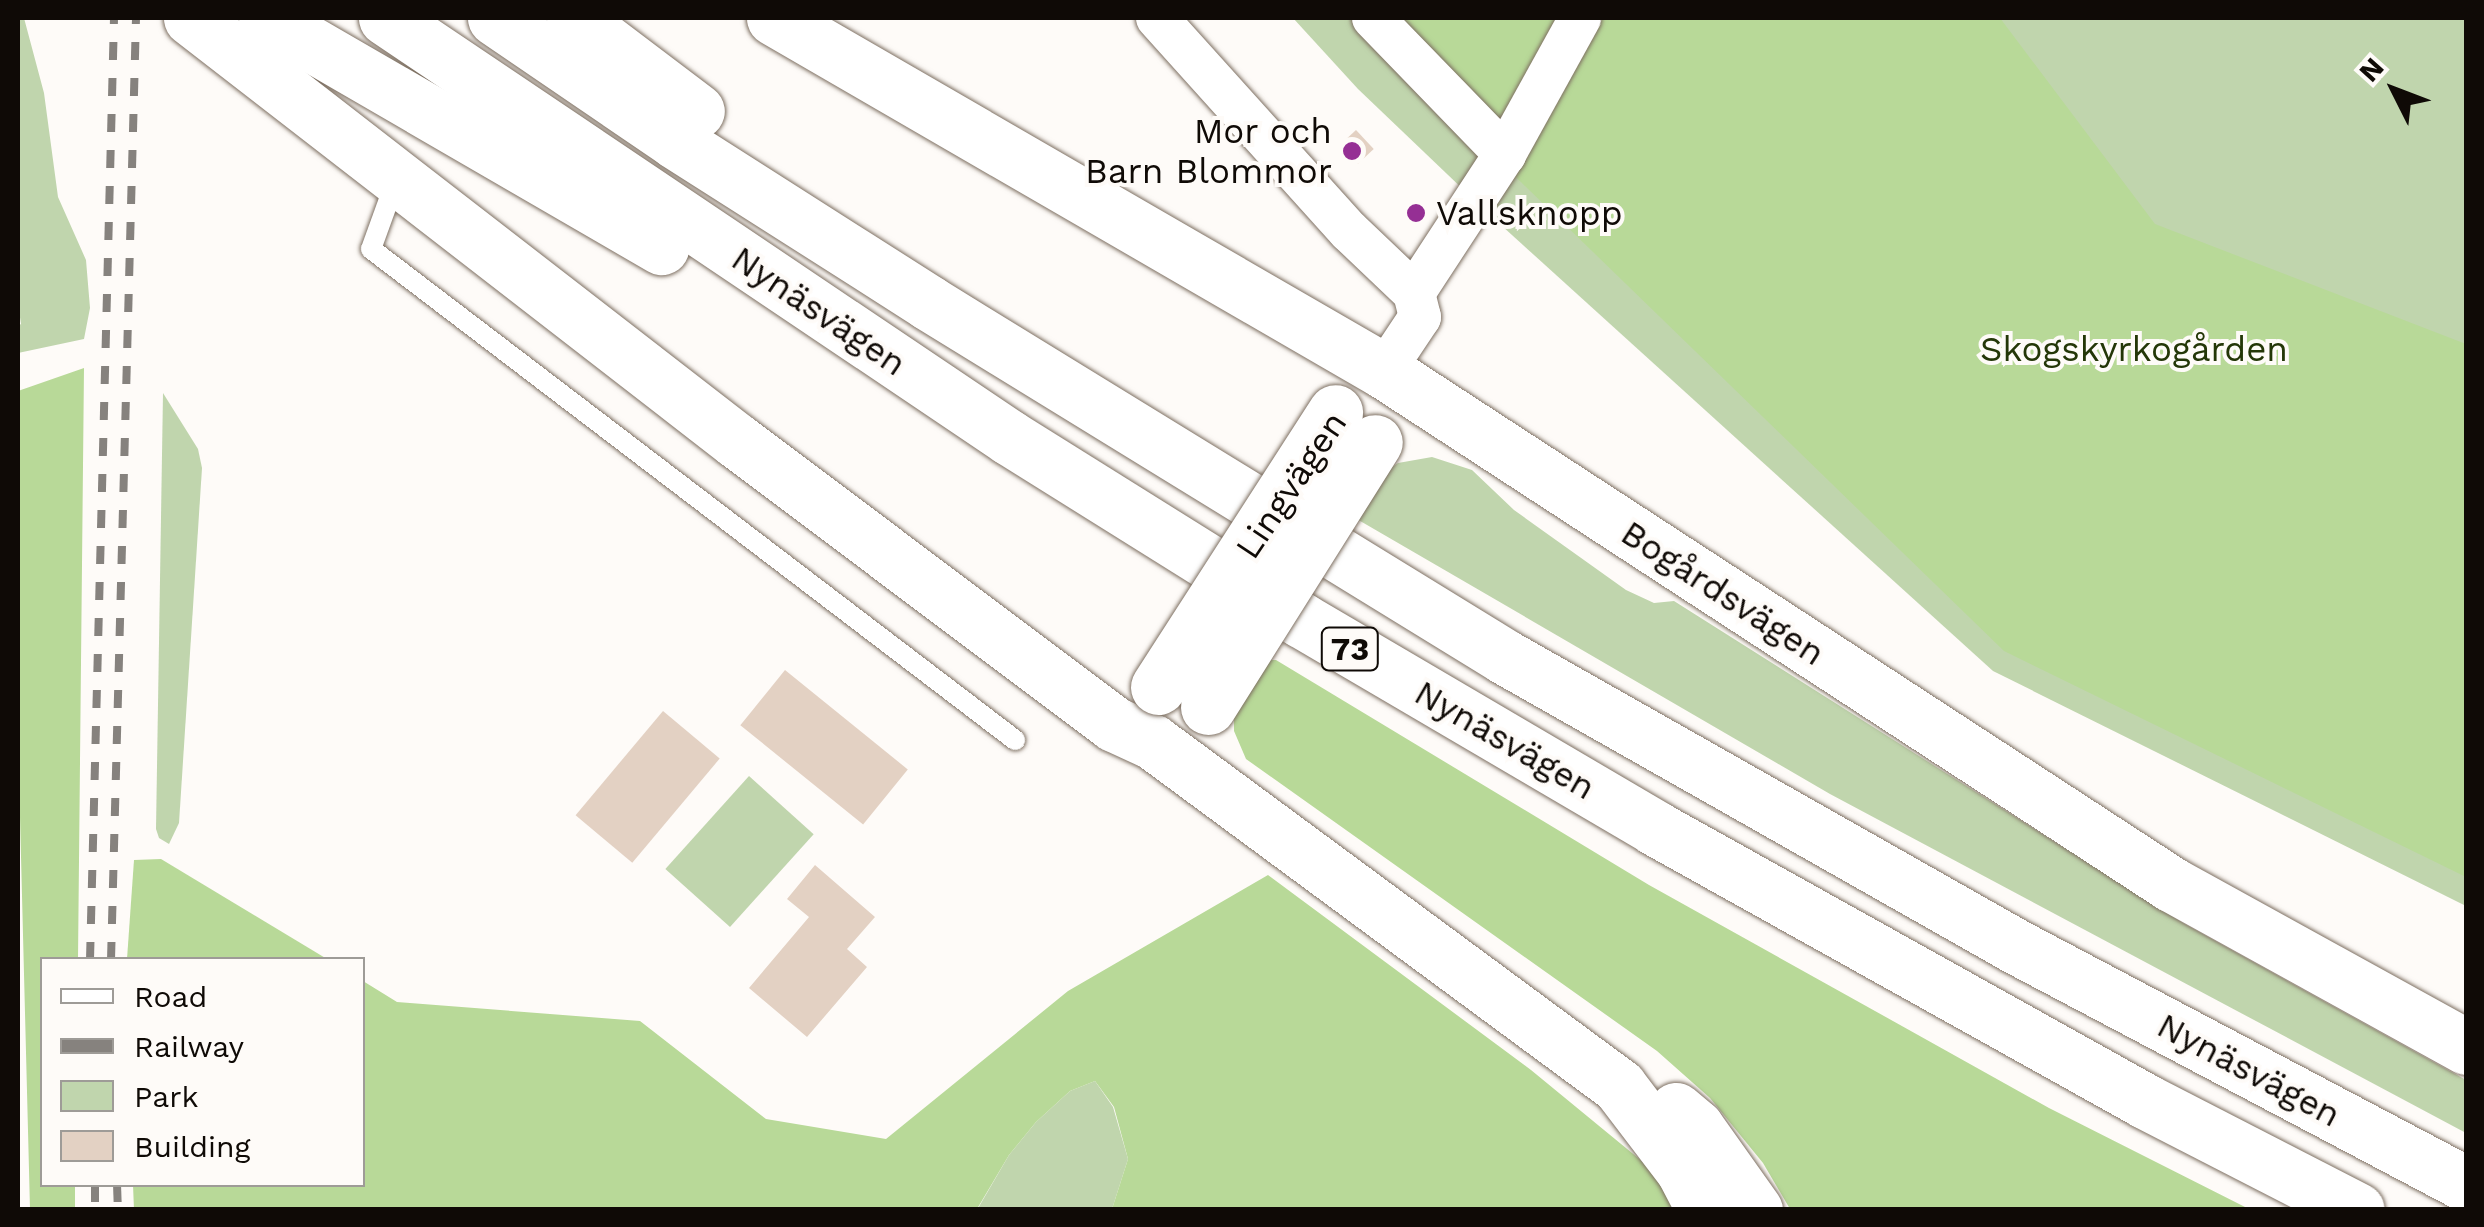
<!DOCTYPE html>
<meta charset="utf-8">
<style>
body{margin:0}
#map{position:relative;width:2484px;height:1227px;overflow:hidden;background:#fefbf8;font-family:"Work Sans",sans-serif}
div>[style]{position:absolute}
[style*='--x']{left:calc(var(--x)*1px);top:calc(var(--y)*1px);width:calc(var(--w)*1px);rotate:calc(var(--a)*1deg)}
.green>*{inset:0;background:#c0d5ad;transform-origin:0 0}
.forest>*{inset:0;background:#b8d998}
.building>*{inset:0;background:#e3d1c3;transform-origin:0 0}
.roads{filter:drop-shadow(0 0 2px #7d6f61) drop-shadow(0 0 2px #7d6f61)}
.lane>*{height:20px;margin:-10px;padding:0 10px;transform-origin:10px;border-radius:10px;background:#fff}
.street>*{height:42px;margin:-21px;padding:0 21px;transform-origin:21px;border-radius:21px;background:#fff}
.secondary>*{height:55px;margin:-27.5px;padding:0 27.5px;transform-origin:27.5px;border-radius:27.5px;background:#fff}
.highway>*{height:55px;margin:-27.5px;padding:0 27.5px;transform-origin:27.5px;border-radius:27.5px;background:#fff}
.rail>*{height:8px;margin-top:-4px;transform-origin:0;background:repeating-linear-gradient(90deg,#86827e 0 18px,transparent 0 36px)}
.bridges{filter:drop-shadow(0 0 2px #7d6f61) drop-shadow(0 0 2px #7d6f61)}
.secondary-bridge>*{height:55px;margin:-27.5px;padding:0 27.5px;transform-origin:27.5px;border-radius:27.5px;background:#fff}
.dots>*{width:28px;height:28px;translate:-50% -50%;box-sizing:border-box;border:5px solid #fefbf8;border-radius:50%}
span{translate:-50% -50%;white-space:nowrap;text-align:center;line-height:1.15;-webkit-text-stroke:8px #fefbf8;paint-order:stroke}
.shield-label span{padding:2px 8px;background:#fefbf8;border:2px solid;border-radius:8px;-webkit-text-stroke-width:0}
.shield-label{font-size:32px;color:#0f0a06;font-weight:700}
.poi-label{font-size:35px;color:#0f0a06}
.right{translate:-100% -50%;text-align:right}
.left{translate:0 -50%;text-align:left}
.street-label{font-size:35px;color:#0f0a06}
.park-label{font-size:35px;color:#243708}
.frame{position:absolute;inset:0;border:20px solid #0f0a06;pointer-events:none}
.legend{position:absolute;left:40px;top:957px;width:325px;height:230px;box-sizing:border-box;background:#fefbf8;border:2px solid #9e9b97;margin:0;padding:12px 18px;list-style:none;font-size:30px;color:#0f0a06}
.legend li{display:flex;align-items:center;gap:20px;height:50px}
.legend b{width:50px;border:2px solid #9e9b97}
.north{position:absolute;left:2344px;top:40px;width:100px;height:100px;-webkit-text-stroke:8px #fefbf8;paint-order:stroke;rotate:312deg;font-size:28px;font-weight:700;line-height:40px;text-align:center;color:#0f0a06}
.north::after{content:'';display:block;margin:auto;width:35px;height:45px;background:#0f0a06;clip-path:polygon(50% 0,100% 100%,50% 72%,0 100%)}
</style>
<div id="map">
<div class="green">
<div style="clip-path:polygon(18px 18px,24px 18px,44px 93px,58px 197px,86px 260px,90px 308px,84px 339px,18px 353px,18px 326px,21px 324px,18px 304px)"></div>
<div style="clip-path:polygon(1293px 18px,2466px 18px,2466px 906px,1993px 671px,1491px 216px,1358px 89px)"></div>
<div style="clip-path:polygon(163px 393px,198px 449px,202px 468px,179px 823px,169px 844px,159px 838px,156px 829px)"></div>
<div style="clip-path:polygon(1432px 457px,1472px 470px,1514px 510px,1626px 590px,1654px 603px,1674px 601px,2183px 923px,2466px 1080px,2466px 1133px,1830px 794px,1355px 518px,1375px 479px,1398px 463px)"></div>
<div style="left:749px;top:776px;width:87px;height:125px;rotate:42deg"></div>
<div style="clip-path:polygon(1095px 1081px,1113px 1107px,1128px 1159px,1112px 1209px,977px 1210px,1009px 1155px,1036px 1122px,1070px 1091px)"></div>
</div>
<div class="forest">
<div style="clip-path:polygon(1352px 18px,2000px 18px,2155px 224px,2466px 344px,2466px 877px,2004px 651px)"></div>
<div style="clip-path:polygon(84px 368px,78px 959px,42px 960px,42px 1184px,75px 1185px,75px 1209px,30px 1209px,18px 739px,18px 391px)"></div>
<div style="clip-path:polygon(1262px 660px,1276px 660px,1649px 885px,2049px 1108px,2249px 1209px,1790px 1209px,1763px 1163px,1710px 1098px,1657px 1051px,1246px 759px,1234px 731px,1234px 712px)"></div>
<div style="clip-path:polygon(161px 859px,327px 959px,127px 959px,134px 860px)"></div>
<div style="clip-path:polygon(1268px 875px,1531px 1070px,1660px 1176px,1673px 1210px,1112px 1209px,1128px 1159px,1114px 1107px,1095px 1081px,1070px 1091px,1036px 1122px,1009px 1155px,977px 1209px,134px 1210px,133px 1185px,362px 1184px,363px 981px,397px 1002px,640px 1021px,766px 1119px,886px 1139px,1068px 991px)"></div>
</div>
<div class="building">
<div style="left:1356px;top:130px;width:26px;height:22px;rotate:47deg"></div>
<div style="left:785px;top:670px;width:158px;height:71px;rotate:39deg"></div>
<div style="left:663px;top:711px;width:74px;height:136px;rotate:40deg"></div>
<div style="clip-path:polygon(815px 865px,875px 917px,847px 949px,867px 967px,807px 1037px,749px 988px,809px 917px,787px 899px)"></div>
</div>
<div class="roads">
<div class="lane">
<div style="--x:396;--y:180;--w:73;--a:109.9"></div>
<div style="--x:371;--y:249;--w:810;--a:37.32"></div>
</div>
<div class="street">
<div style="--x:1157;--y:18;--w:287;--a:48"></div>
<div style="--x:1349;--y:231;--w:90;--a:43.6"></div>
<div style="--x:1414;--y:293;--w:25;--a:76"></div>
<div style="--x:1420;--y:317;--w:65;--a:123.7"></div>
<div style="--x:1373;--y:18;--w:190;--a:45.9"></div>
<div style="--x:1414;--y:293;--w:166;--a:-56.8"></div>
<div style="--x:1505;--y:154;--w:155;--a:-61.1"></div>
</div>
<div class="secondary">
<div style="--x:1384;--y:371;--w:939;--a:33.1"></div>
<div style="--x:2171;--y:884;--w:337;--a:28.9"></div>
<div style="--x:1153;--y:742;--w:579;--a:36.43"></div>
<div style="--x:1619;--y:1086;--w:106;--a:52.7"></div>
<div style="--x:1683;--y:1170;--w:45;--a:62.3"></div>
<div style="--x:1676;--y:1110;--w:26;--a:40"></div>
<div style="--x:1696;--y:1127;--w:102;--a:54.6"></div>
</div>
<div class="highway">
<div style="--x:191;--y:18;--w:691;--a:37.77"></div>
<div style="--x:737;--y:441;--w:471;--a:36.9"></div>
<div style="--x:1114;--y:724;--w:43;--a:24.8"></div>
<div style="--x:266;--y:18;--w:457;--a:30.1"></div>
<div style="--x:386;--y:18;--w:752;--a:33.94"></div>
<div style="--x:1010;--y:438;--w:343;--a:32"></div>
<div style="--x:1301;--y:620;--w:411;--a:30.4"></div>
<div style="--x:1655;--y:828;--w:561;--a:29.12"></div>
<div style="--x:2145;--y:1101;--w:238;--a:27.2"></div>
<div style="--x:495;--y:18;--w:218;--a:34.3"></div>
<div style="--x:675;--y:141;--w:301;--a:32.5"></div>
<div style="--x:929;--y:303;--w:676;--a:31.57"></div>
<div style="--x:1505;--y:657;--w:588;--a:29.53"></div>
<div style="--x:2017;--y:947;--w:508;--a:27.83"></div>
<div style="--x:574;--y:18;--w:154;--a:37.1"></div>
<div style="--x:774;--y:18;--w:705;--a:30.06"></div>
</div>
</div>
<div class="rail">
<div style="--x:90;--y:960;--w:942;--a:-88.54"></div>
<div style="--x:111;--y:960;--w:942;--a:-88.48"></div>
<div style="--x:95;--y:1184;--w:26;--a:90"></div>
<div style="--x:117;--y:1184;--w:26;--a:88"></div>
</div>
<div class="bridges">
<div class="secondary-bridge">
<div style="--x:1158;--y:687;--w:327;--a:-57.2"></div>
<div style="--x:1208;--y:707;--w:313;--a:-57.8"></div>
</div>
</div>
<div class="dots">
<div style="left:1352px;top:151px;background:#952f94"></div>
<div style="left:1416px;top:213px;background:#952f94"></div>
</div>
<div class="shield-label">
<span style="left:1350px;top:649px">73</span>
</div>
<div class="poi-label">
<span class="right" style="left:1332px;top:151px">Mor och<br>Barn Blommor</span>
<span class="left" style="left:1436px;top:213px">Vallsknopp</span>
</div>
<div class="street-label">
<span style="left:819px;top:311px;rotate:34deg">Nynäsvägen</span>
<span style="left:1291px;top:485px;rotate:-56deg">Lingvägen</span>
<span style="left:1723px;top:593px;rotate:33deg">Bogårdsvägen</span>
<span style="left:1505px;top:740px;rotate:30deg">Nynäsvägen</span>
<span style="left:2249px;top:1070px;rotate:28deg">Nynäsvägen</span>
</div>
<div class="park-label">
<span style="left:2134px;top:349px">Skogskyrkogården</span>
</div>
<div class="frame"></div>
<ul class="legend">
<li><b style="height:12px;background:#fff"></b>Road</li>
<li><b style="height:12px;background:#86827e"></b>Railway</li>
<li><b style="height:28px;background:#c0d5ad"></b>Park</li>
<li><b style="height:28px;background:#e3d1c3"></b>Building</li>
</ul>
<div class="north">N</div>
</div>
